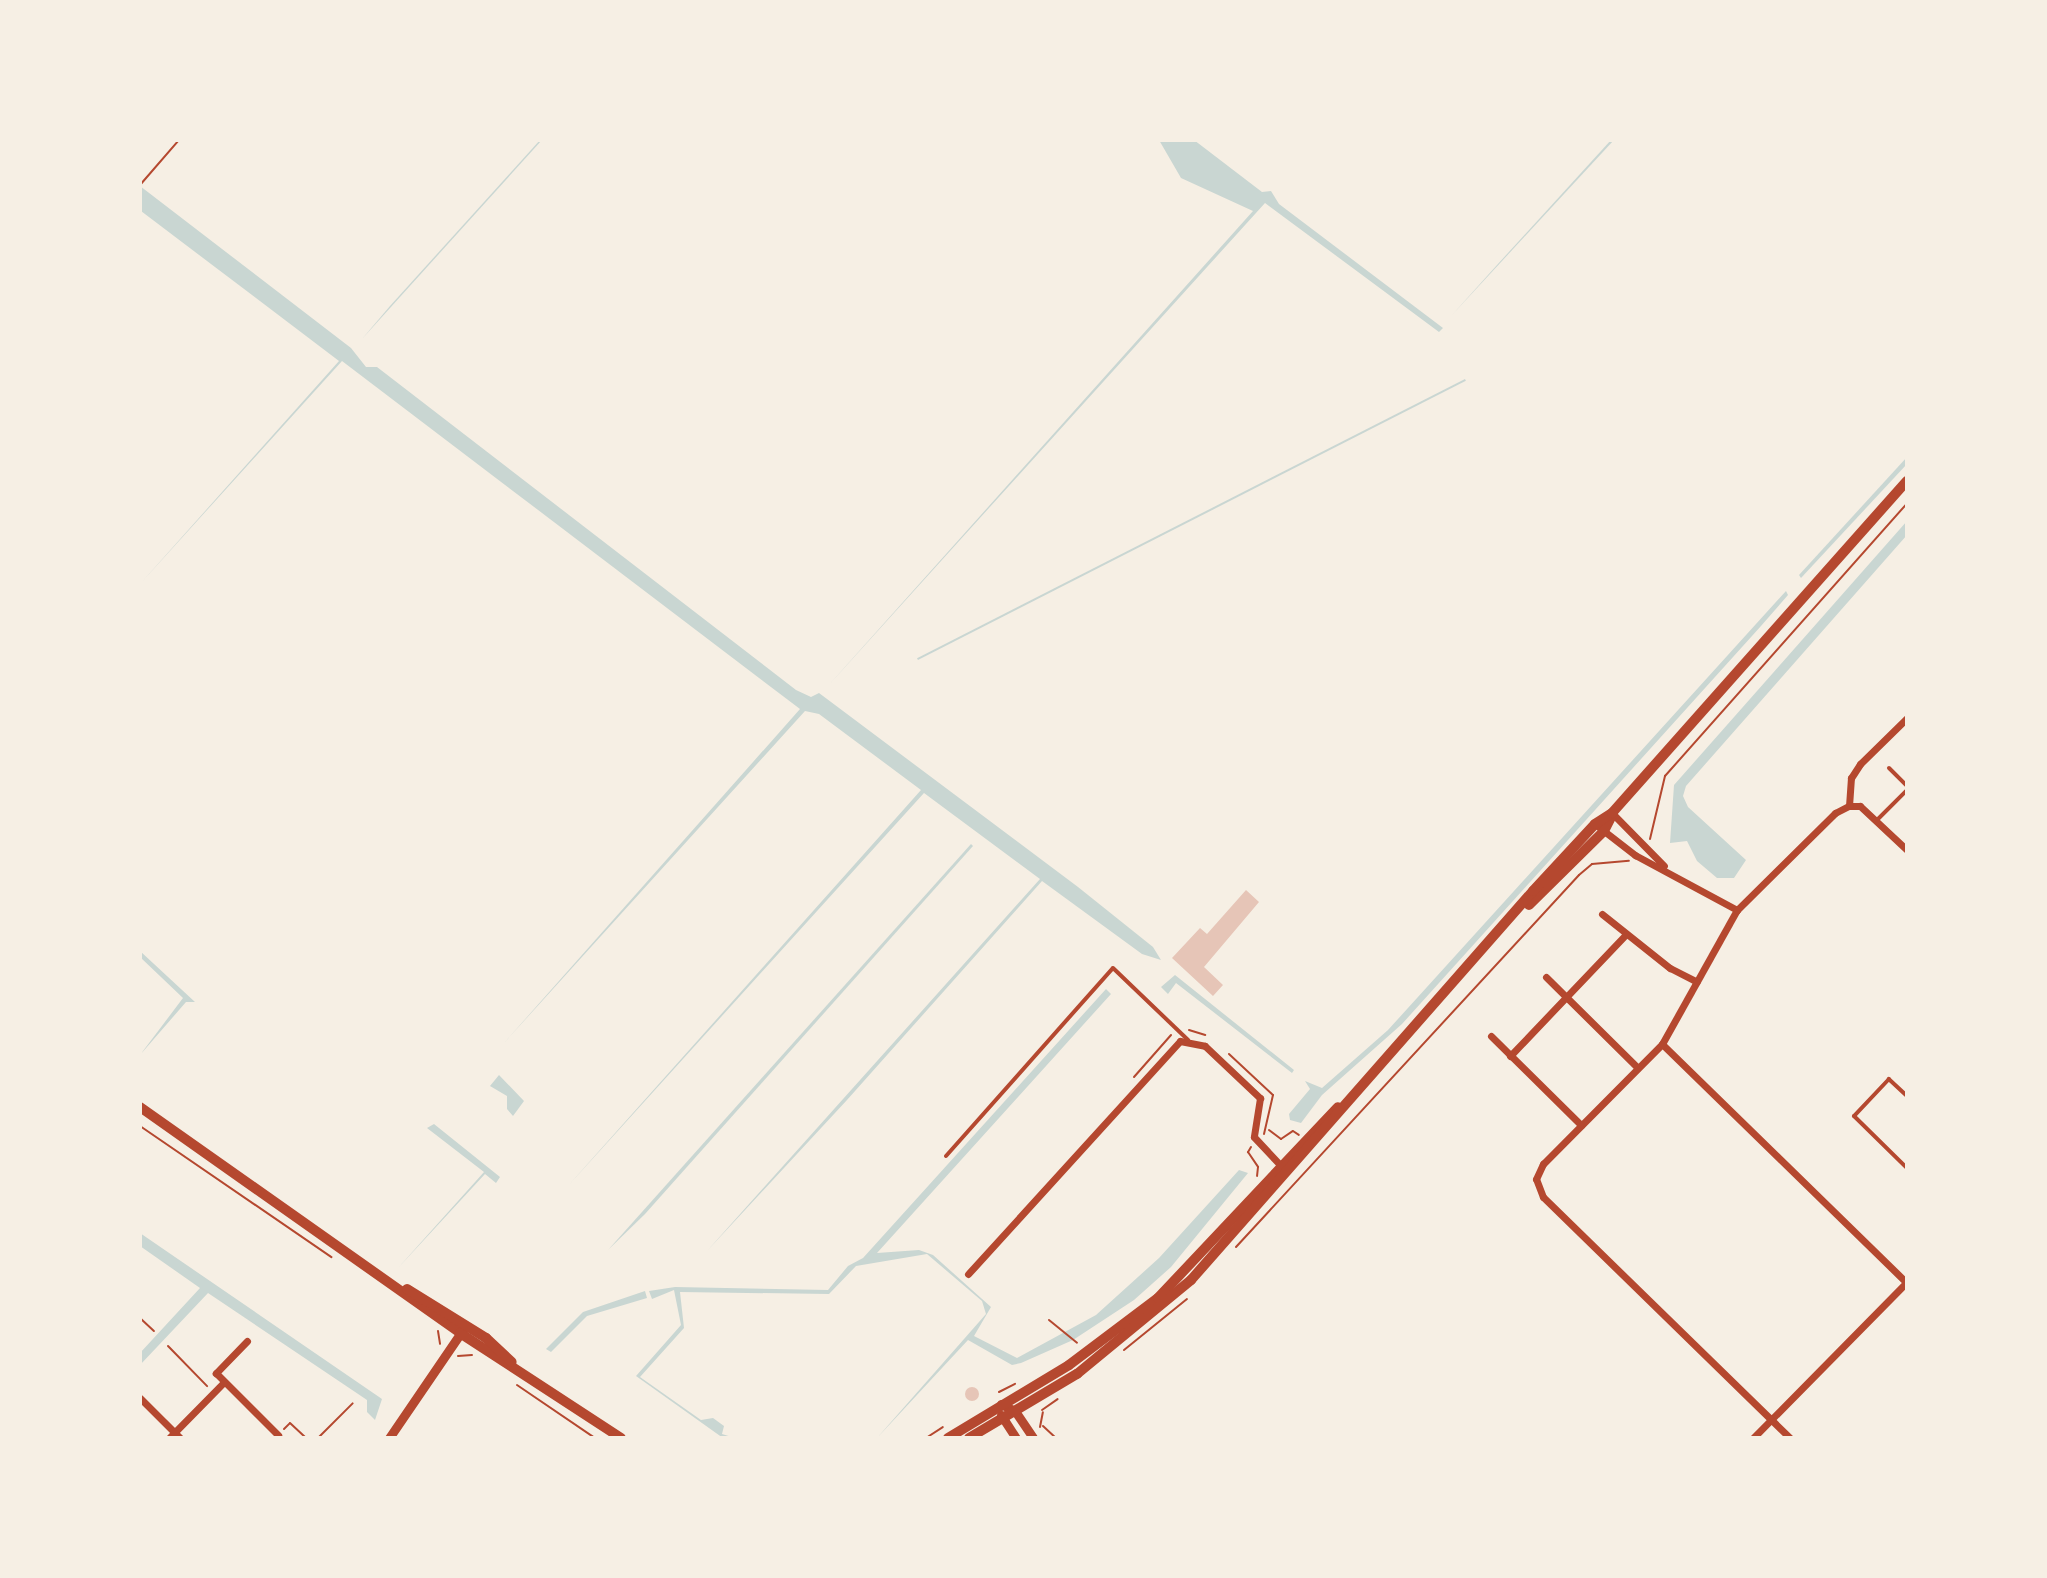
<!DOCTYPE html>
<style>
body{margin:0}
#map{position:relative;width:2047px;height:1578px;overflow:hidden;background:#f6efe4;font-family:"PT Sans Narrow",sans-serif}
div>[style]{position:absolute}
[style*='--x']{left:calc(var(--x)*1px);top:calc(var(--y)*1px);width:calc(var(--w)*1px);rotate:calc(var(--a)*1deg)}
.water>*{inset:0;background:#c9d6d2;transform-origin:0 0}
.building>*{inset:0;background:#e6c5b7}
.round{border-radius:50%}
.path>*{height:2px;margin:-1px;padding:0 1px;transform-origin:1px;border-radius:1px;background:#b5482f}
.service>*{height:4px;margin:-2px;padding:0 2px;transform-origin:2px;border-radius:2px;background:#b5482f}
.minor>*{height:7px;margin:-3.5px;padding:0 3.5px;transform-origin:3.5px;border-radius:3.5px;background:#b5482f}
.tertiary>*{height:9px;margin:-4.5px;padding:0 4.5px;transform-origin:4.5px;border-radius:4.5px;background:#b5482f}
.secondary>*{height:10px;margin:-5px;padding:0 5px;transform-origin:5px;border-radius:5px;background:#b5482f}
span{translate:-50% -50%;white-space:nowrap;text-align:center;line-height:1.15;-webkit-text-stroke:8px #f6efe4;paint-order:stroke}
.frame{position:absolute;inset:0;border:142px solid #f6efe4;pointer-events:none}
</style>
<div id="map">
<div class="water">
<div style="clip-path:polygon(540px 140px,542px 140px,362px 339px,390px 306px)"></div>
<div style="clip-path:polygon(1159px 140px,1194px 140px,1262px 192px,1271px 191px,1279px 204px,1443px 328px,1439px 332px,1265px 203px,827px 687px,1253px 211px,1181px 178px)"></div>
<div style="clip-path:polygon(1611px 140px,1614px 140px,1452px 315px,1497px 265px)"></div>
<div style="clip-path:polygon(140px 186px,351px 348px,366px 367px,377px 367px,796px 690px,811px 697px,819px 693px,1078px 887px,1153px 947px,1161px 960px,1142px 954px,1042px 881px,847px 1100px,707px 1251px,1040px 879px,924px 793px,567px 1187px,921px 790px,819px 714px,805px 711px,504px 1043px,800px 709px,342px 361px,140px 584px,339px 361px,141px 211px)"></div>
<div style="left:1465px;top:379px;width:2px;height:615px;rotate:63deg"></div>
<div style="clip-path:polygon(1907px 457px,1907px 464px,1801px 578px,1799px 575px)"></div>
<div style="clip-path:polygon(1907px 521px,1907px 535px,1686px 786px,1683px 796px,1688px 807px,1746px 860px,1734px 878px,1717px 878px,1697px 861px,1687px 841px,1670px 843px,1674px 785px)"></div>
<div style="clip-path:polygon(1786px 591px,1788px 595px,1761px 626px,1402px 1024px,1322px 1095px,1301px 1123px,1290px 1120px,1289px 1114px,1310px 1089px,1305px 1081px,1322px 1088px,1388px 1030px)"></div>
<div style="clip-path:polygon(971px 844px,973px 846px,645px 1214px,608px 1250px)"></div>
<div style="clip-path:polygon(140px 951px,195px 1002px,186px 1002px,140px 1055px,183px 998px,140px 957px)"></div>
<div style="clip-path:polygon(1175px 975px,1294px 1070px,1292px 1073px,1176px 983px,1168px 994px,1161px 987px)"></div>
<div style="clip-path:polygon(1106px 989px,1111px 994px,877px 1253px,919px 1250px,933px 1255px,991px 1307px,974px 1336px,1017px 1358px,1096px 1315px,1159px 1258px,1239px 1170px,1248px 1173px,1171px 1267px,1134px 1300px,1073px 1340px,1021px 1363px,1012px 1365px,968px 1340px,877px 1438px,986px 1314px,982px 1301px,927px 1254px,856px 1266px,829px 1294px,680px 1292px,684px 1328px,640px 1377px,701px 1420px,713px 1418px,724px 1426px,722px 1434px,735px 1438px,723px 1438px,636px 1376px,681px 1325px,674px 1290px,652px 1299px,649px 1291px,675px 1287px,828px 1290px,848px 1266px,863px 1258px)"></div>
<div style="clip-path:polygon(499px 1075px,524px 1101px,513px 1116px,507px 1109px,507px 1096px,490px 1086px)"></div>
<div style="clip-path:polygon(434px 1124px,500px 1177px,496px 1183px,485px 1174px,398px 1268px,484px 1172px,427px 1128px)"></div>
<div style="clip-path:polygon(140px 1233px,382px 1399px,375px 1420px,367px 1412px,367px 1400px,208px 1293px,140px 1365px,140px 1353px,200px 1288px,140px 1246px)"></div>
<div style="clip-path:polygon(645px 1291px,647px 1298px,587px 1316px,551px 1352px,546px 1349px,583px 1312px)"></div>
</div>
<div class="building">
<div style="clip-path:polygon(1246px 890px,1259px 902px,1204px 967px,1223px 985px,1213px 996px,1172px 958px,1200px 928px,1207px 934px)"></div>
<div class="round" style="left:965px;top:1387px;width:14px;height:14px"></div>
</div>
<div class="path">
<div style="--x:140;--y:185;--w:60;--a:-49.1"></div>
<div style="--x:1650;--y:839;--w:65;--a:-76.6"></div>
<div style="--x:1665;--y:776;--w:365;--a:-48.4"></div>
<div style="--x:1189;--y:1030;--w:17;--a:17"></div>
<div style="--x:1229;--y:1054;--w:60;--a:43"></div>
<div style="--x:1273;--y:1095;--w:40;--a:103"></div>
<div style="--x:1134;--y:1077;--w:56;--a:-48.6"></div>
<div style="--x:140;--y:1126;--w:232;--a:34.4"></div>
<div style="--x:1269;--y:1130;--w:15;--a:37"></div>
<div style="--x:1281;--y:1139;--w:14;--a:-34"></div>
<div style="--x:1293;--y:1131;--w:7;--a:34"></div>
<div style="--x:1251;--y:1147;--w:6;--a:121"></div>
<div style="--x:1248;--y:1152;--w:18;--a:56"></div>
<div style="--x:1258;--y:1167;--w:9;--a:96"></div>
<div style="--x:1236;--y:1247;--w:506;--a:-47.32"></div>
<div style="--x:1579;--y:875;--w:17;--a:-40"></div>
<div style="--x:1592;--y:864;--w:37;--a:-5"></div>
<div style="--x:140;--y:1318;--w:19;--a:43"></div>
<div style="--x:1049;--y:1320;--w:36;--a:39"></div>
<div style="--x:438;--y:1331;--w:13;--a:81"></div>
<div style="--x:168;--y:1346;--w:56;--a:45.7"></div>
<div style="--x:1124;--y:1350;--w:81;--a:-39"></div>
<div style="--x:458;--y:1356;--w:14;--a:-4"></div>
<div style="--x:517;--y:1385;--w:94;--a:34.2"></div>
<div style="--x:999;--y:1392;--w:18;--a:-27"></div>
<div style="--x:1042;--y:1410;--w:19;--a:-35"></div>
<div style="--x:1043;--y:1426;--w:18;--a:43"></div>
<div style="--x:1040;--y:1427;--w:15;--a:-79"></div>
<div style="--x:284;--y:1429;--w:8;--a:-45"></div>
<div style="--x:290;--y:1423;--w:22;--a:43"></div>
<div style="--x:318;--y:1438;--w:49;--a:-45"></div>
<div style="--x:926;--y:1438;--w:20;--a:-33"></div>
</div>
<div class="service">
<div style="--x:1889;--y:768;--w:25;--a:45"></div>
<div style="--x:1877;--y:820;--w:42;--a:-45"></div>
<div style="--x:1907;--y:1096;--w:25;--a:-137"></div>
<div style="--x:1889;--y:1079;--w:51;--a:133.4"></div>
<div style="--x:1854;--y:1116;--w:74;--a:44.5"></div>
<div style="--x:946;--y:1156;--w:251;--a:-48.4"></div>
<div style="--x:1113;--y:968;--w:104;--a:43.8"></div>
</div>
<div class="minor">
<div style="--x:1849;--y:806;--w:28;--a:-86"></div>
<div style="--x:1851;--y:778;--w:17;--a:-57"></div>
<div style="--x:1860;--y:764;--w:66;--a:-44.4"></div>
<div style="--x:1849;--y:806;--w:11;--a:0"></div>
<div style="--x:1860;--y:806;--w:64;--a:43.1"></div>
<div style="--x:1612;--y:813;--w:74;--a:45.5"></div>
<div style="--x:1595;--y:824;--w:51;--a:37.8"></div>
<div style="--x:1635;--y:855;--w:116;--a:28.3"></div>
<div style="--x:1602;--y:914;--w:87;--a:38.5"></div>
<div style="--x:1670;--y:968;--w:30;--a:27"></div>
<div style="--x:1546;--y:977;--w:129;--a:44.7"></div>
<div style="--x:1491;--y:1036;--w:127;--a:44.7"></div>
<div style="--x:1662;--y:1044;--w:341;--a:44.3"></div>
<div style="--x:1510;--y:1056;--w:168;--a:-46.4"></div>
<div style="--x:968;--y:1274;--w:315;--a:-47.7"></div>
<div style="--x:1180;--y:1041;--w:25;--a:11"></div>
<div style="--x:1205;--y:1046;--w:76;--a:43.4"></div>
<div style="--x:1260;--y:1098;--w:39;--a:99"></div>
<div style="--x:1254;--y:1137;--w:42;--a:46.9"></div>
<div style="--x:247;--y:1341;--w:45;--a:134.1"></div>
<div style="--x:216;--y:1373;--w:88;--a:45"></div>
<div style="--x:140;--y:1398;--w:57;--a:45"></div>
<div style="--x:169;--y:1438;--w:78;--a:-45.5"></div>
<div style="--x:1753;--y:1438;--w:219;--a:-45.4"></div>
<div style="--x:1790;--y:1438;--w:345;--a:-135.7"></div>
<div style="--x:1543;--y:1197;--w:19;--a:-111"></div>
<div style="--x:1536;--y:1179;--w:17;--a:-65"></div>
<div style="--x:1543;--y:1164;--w:169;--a:-45.2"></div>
<div style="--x:1662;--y:1044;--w:154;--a:-60.8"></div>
<div style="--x:1737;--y:910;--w:138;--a:-44.7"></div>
<div style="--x:1835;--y:813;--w:16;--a:-27"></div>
</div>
<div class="tertiary">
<div style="--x:1001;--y:1404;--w:16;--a:27"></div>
<div style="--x:1015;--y:1411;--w:32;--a:56"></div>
<div style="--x:1001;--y:1415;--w:27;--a:57"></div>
<div style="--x:389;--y:1438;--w:133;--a:-55.7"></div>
</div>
<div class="secondary">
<div style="--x:1529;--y:905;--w:105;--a:-44.6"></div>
<div style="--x:1604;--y:831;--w:18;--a:-63"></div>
<div style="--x:140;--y:1107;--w:392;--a:35.2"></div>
<div style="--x:460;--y:1333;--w:192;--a:33.1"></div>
<div style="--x:407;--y:1289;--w:93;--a:31.8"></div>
<div style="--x:486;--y:1338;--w:35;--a:43"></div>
<div style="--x:948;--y:1438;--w:141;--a:-31.1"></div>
<div style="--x:1069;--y:1365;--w:111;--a:-37"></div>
<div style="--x:1158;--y:1298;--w:262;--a:-46.7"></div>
<div style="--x:969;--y:1438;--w:126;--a:-30.7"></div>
<div style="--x:1077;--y:1374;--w:148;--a:-39.5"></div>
<div style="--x:1191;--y:1280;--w:518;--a:-48.68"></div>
<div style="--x:1533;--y:891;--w:91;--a:-47.2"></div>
<div style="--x:1595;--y:824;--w:20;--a:-33"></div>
<div style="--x:1612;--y:813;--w:444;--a:-48.4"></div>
</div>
<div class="frame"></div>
</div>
